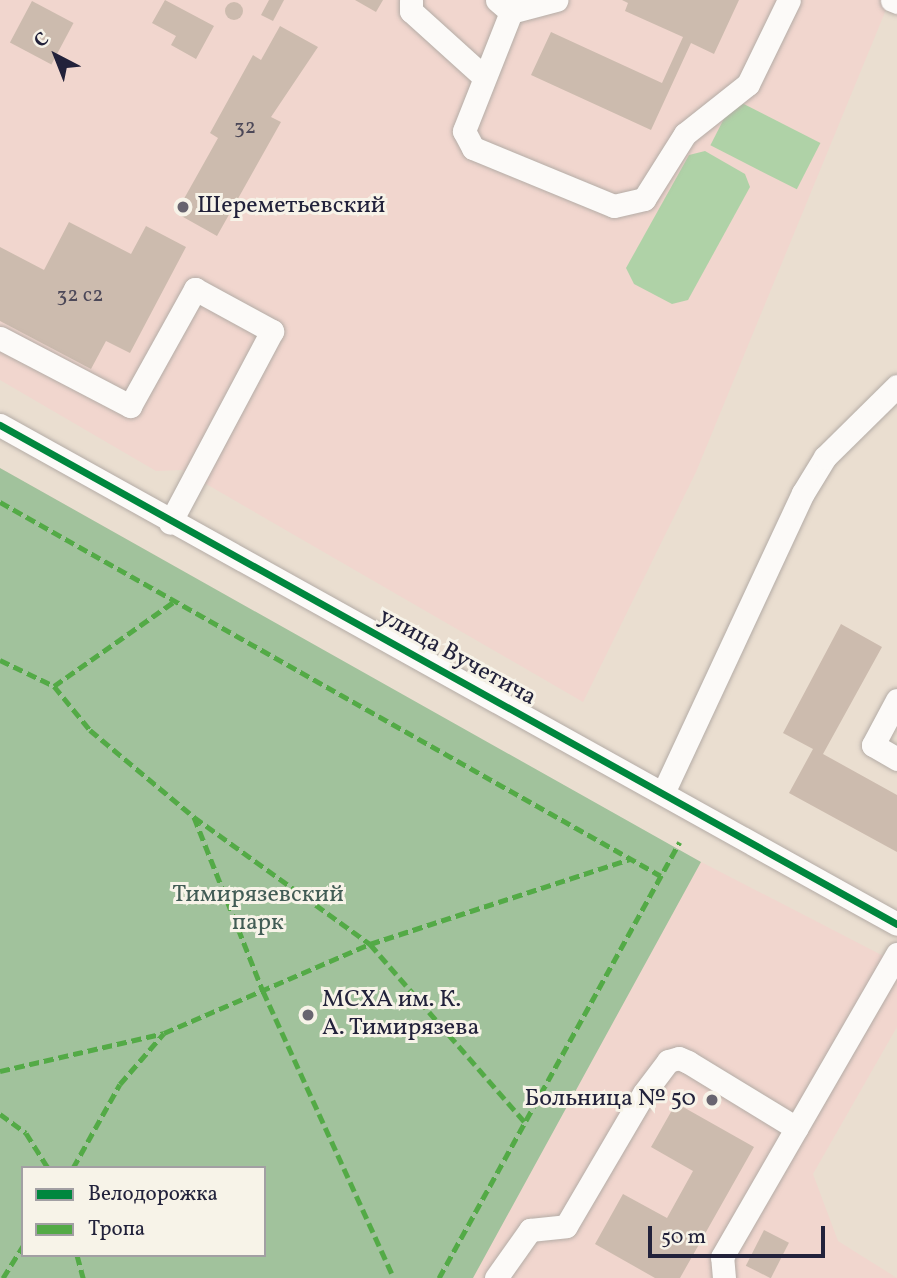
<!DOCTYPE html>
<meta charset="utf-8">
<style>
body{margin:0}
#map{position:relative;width:897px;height:1278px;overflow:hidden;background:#eaded0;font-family:Vollkorn,serif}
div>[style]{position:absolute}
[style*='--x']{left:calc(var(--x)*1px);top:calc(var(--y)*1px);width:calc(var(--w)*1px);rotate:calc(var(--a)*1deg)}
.built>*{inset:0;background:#f1d6ce}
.green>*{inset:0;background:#afd2a7;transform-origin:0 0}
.forest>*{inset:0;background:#a1c29c}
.building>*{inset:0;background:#ccbbae;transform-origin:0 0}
.round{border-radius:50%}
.roads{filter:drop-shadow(0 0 2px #b4aca6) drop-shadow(0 0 2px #b4aca6)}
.minor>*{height:23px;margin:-11.5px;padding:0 11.5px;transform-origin:11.5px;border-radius:11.5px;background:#fcfaf8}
.quiet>*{height:5px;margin-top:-2.5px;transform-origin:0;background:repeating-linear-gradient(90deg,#53aa46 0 10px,transparent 0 15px)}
.cycleway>*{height:7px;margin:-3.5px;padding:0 3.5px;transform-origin:3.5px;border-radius:3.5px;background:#00873e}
.dots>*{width:19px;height:19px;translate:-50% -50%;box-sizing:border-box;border:4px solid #f7f3e8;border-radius:50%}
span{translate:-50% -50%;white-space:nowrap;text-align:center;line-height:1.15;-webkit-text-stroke:6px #f7f3e8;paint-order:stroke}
.number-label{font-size:21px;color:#4c4858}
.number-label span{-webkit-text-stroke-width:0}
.poi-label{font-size:24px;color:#22223b}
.left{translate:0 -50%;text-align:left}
.right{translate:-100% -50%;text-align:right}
.street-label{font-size:24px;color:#22223b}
.park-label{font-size:24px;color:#425c55}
.legend{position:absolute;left:21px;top:1166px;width:245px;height:91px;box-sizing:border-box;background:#f7f3e8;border:2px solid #a29fa3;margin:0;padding:9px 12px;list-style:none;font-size:21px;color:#22223b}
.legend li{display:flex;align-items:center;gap:14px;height:35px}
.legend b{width:35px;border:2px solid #a29fa3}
.north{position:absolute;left:21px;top:21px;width:70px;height:70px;-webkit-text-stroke:5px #f7f3e8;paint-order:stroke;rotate:318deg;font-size:19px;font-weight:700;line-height:28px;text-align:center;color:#22223b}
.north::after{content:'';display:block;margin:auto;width:24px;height:32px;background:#22223b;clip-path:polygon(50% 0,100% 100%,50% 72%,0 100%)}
.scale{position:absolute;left:648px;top:1226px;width:177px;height:32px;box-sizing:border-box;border:4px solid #22223b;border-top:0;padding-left:9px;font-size:21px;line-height:24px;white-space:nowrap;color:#22223b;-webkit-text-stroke:5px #f7f3e8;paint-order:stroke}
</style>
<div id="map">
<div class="built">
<div style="clip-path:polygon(0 0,890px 0,696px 472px,583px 702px,182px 470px,156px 471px,0 380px)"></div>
<div style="clip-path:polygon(evenodd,0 468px,676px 849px,897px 963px,897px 1027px,813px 1174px,838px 1241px,897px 1278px,0 1278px,0 468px,23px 1168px,264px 1168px,264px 1255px,23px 1255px,23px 1168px)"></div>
</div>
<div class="green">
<div style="left:734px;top:99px;width:97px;height:52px;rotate:27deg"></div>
<div style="clip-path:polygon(705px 151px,745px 174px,750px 187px,688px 300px,672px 304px,634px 284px,626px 268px,689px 155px)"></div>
</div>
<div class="forest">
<div style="clip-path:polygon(evenodd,0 468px,701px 862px,473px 1278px,0 1278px,0 468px,23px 1168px,264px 1168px,264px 1255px,23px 1255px,23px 1168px)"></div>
</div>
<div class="building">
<div style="clip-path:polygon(165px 0,214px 26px,196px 59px,171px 45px,176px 36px,152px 23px)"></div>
<div style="clip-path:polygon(269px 0,284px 0,273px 21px,261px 15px)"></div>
<div style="clip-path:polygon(355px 0,383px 0,376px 12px)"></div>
<div style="clip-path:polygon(622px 0,739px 0,714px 54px,691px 43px,651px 130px,531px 75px,551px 32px,662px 83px,683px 37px,625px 11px,628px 3px)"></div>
<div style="left:32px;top:1px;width:47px;height:47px;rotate:28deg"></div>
<div class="round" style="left:225px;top:2px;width:18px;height:18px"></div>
<div style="clip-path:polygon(280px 26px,318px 47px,271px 117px,281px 122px,217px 236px,176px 213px,218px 138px,210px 133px,253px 55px,261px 60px)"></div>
<div style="clip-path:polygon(69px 222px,131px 254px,146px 226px,186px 247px,130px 353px,106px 341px,91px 369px,0 321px,0 247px,44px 270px)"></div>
<div style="clip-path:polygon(841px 624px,882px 647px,823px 754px,897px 795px,897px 852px,789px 793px,813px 749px,783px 733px)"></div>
<div style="clip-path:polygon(676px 1103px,754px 1147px,680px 1278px,655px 1278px,595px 1244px,623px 1194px,667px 1218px,693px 1171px,651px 1147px)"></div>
<div style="left:764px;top:1230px;width:28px;height:40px;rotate:27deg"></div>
</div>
<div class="roads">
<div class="minor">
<div style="--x:411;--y:0;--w:11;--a:90"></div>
<div style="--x:411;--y:11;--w:98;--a:42.1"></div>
<div style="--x:497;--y:0;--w:18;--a:41"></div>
<div style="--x:511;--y:12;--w:47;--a:-14.9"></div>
<div style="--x:892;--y:0;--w:5;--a:22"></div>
<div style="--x:511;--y:12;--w:128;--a:111.6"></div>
<div style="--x:464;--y:131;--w:19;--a:62"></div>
<div style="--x:473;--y:148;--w:152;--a:22.4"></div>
<div style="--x:614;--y:206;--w:31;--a:-13"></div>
<div style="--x:644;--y:199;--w:77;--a:-57.8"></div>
<div style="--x:685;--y:134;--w:80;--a:-38.4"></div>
<div style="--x:748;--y:84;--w:93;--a:-64"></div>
<div style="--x:0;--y:338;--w:147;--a:27.6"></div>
<div style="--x:130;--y:406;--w:134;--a:-60.9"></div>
<div style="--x:195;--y:289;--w:88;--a:28.6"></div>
<div style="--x:272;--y:331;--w:217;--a:118"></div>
<div style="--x:0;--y:425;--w:1026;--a:29.09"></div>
<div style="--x:897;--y:700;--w:51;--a:118.1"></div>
<div style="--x:873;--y:745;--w:28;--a:30"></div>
<div style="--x:663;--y:793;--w:331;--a:-65"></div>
<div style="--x:803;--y:493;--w:42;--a:-58.6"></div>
<div style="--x:825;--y:457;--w:101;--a:-44.6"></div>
<div style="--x:496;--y:1278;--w:59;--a:-54.7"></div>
<div style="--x:530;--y:1230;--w:36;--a:-6"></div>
<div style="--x:566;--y:1226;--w:154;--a:-59.6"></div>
<div style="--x:644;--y:1093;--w:40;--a:-53"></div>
<div style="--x:668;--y:1061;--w:11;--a:-15"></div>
<div style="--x:679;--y:1058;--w:10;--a:24"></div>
<div style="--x:688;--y:1062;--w:127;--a:31.4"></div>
<div style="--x:724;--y:1278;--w:21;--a:-95"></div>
<div style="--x:722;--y:1257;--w:350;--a:-60"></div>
</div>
</div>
<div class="quiet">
<div style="--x:0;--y:502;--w:759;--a:29.5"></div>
<div style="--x:0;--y:660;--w:60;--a:25.7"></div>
<div style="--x:54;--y:686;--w:57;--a:50.7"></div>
<div style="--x:90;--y:730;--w:136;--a:39.9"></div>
<div style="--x:194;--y:817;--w:217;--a:35.8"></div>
<div style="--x:370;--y:944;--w:235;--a:49"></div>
<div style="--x:54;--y:686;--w:148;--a:-35.1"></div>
<div style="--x:194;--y:817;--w:187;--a:68.4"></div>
<div style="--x:263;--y:991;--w:315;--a:65.5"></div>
<div style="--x:0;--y:1071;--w:168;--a:-13"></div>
<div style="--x:0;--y:1114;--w:32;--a:36"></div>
<div style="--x:26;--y:1133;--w:41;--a:57.8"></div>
<div style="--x:73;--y:1168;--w:96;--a:-60.8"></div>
<div style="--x:120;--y:1084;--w:67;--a:-49.2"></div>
<div style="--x:164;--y:1033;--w:224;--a:-23.4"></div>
<div style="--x:370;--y:944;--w:274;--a:-18.1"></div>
<div style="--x:77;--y:1255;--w:24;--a:75"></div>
<div style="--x:3;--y:1278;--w:38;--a:-58"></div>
<div style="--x:439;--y:1278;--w:498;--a:-61.1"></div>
</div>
<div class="cycleway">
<div style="--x:0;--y:425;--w:1026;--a:29.09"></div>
</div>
<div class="dots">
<div style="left:183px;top:207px;background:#68646f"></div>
<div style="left:308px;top:1015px;background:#68646f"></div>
<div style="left:712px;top:1100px;background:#68646f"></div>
</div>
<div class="number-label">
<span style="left:245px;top:128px">32</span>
<span style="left:80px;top:296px">32 с2</span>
</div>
<div class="poi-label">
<span class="left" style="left:197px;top:207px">Шереметьевский</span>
<span class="left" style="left:322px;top:1015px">МСХА им. К.<br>А. Тимирязева</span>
<span class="right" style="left:696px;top:1100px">Больница № 50</span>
</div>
<div class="street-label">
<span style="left:457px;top:658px;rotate:29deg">улица Вучетича</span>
</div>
<div class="park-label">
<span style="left:258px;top:910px">Тимирязевский<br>парк</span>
</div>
<ul class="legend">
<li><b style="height:9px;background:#00873e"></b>Велодорожка</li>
<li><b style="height:9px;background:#53aa46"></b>Тропа</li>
</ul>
<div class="north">С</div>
<div class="scale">50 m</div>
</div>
